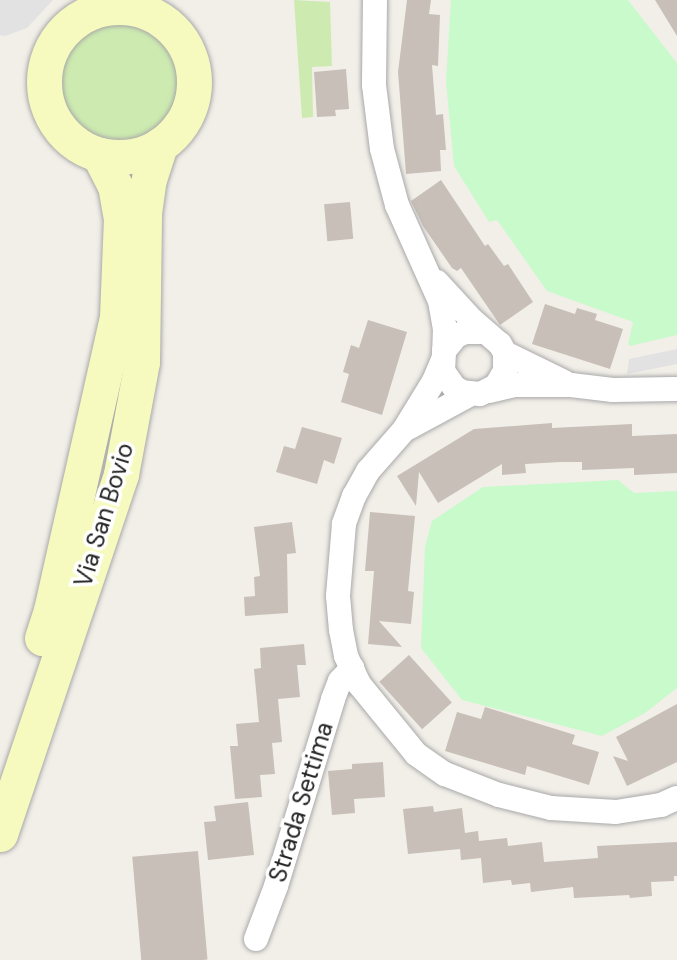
<!DOCTYPE html>
<style>
body{margin:0}
#map{position:relative;width:677px;height:960px;overflow:hidden;background:#f2efe9;font-family:"DM Sans",sans-serif}
div>[style]{position:absolute}
[style*='--x']{left:calc(var(--x)*1px);top:calc(var(--y)*1px);width:calc(var(--w)*1px);rotate:calc(var(--a)*1deg)}
.grass>*{inset:0;background:#cdebb0}
.round{border-radius:50%}
.park>*{inset:0;background:#c8facc}
.parking>*{inset:0;background:#e2e2e2}
.building>*{inset:0;background:#c7bfb8;transform-origin:0 0}
.roads{filter:drop-shadow(0 0 2px #a9a9a9) drop-shadow(0 0 2px #a9a9a9)}
.minor>*{height:24px;margin:-12px;padding:0 12px;transform-origin:12px;border-radius:12px;background:#fff}
.secondary>*{height:35px;margin:-17.5px;padding:0 17.5px;transform-origin:17.5px;border-radius:17.5px;background:#f7fabf}
.secondary>.ring{margin:-17.5px;padding:0;box-sizing:content-box;background:none;border:35px solid #f7fabf;border-radius:50%}
span{translate:-50% -50%;white-space:nowrap;text-align:center;line-height:1.15;-webkit-text-stroke:7px #fff;paint-order:stroke}
.street-label{font-size:24px;color:#222}
</style>
<div id="map">
<div class="grass">
<div style="clip-path:polygon(294px 0,330px 2px,332px 66px,312px 67px,313px 117px,302px 118px)"></div>
<div class="round" style="left:55px;top:18px;width:128px;height:128px"></div>
</div>
<div class="park">
<div style="clip-path:polygon(451px 0,628px 0,677px 63px,677px 335px,630px 346px,628px 344px,633px 322px,547px 291px,497px 220px,489px 222px,454px 166px,446px 82px)"></div>
<div style="clip-path:polygon(618px 480px,634px 493px,677px 491px,677px 688px,645px 713px,602px 736px,462px 700px,421px 648px,425px 547px,432px 521px,483px 487px)"></div>
</div>
<div class="parking">
<div style="clip-path:polygon(0 0,53px 0,27px 28px,5px 36px,0 35px)"></div>
<div style="clip-path:polygon(677px 349px,677px 364px,627px 374px,629px 359px)"></div>
</div>
<div class="building">
<div style="clip-path:polygon(407px 0,431px 0,429px 14px,440px 15px,438px 66px,432px 65px,436px 115px,443px 114px,446px 150px,440px 150px,441px 171px,406px 174px,398px 72px)"></div>
<div style="clip-path:polygon(655px 0,677px 0,677px 36px)"></div>
<div style="clip-path:polygon(346px 69px,349px 109px,335px 110px,336px 116px,317px 117px,314px 72px)"></div>
<div style="clip-path:polygon(441px 180px,485px 246px,488px 244px,504px 266px,508px 264px,533px 302px,500px 325px,461px 268px,457px 271px,452px 268px,423px 226px,411px 201px)"></div>
<div style="left:350px;top:202px;width:37px;height:26px;rotate:85deg"></div>
<div style="clip-path:polygon(545px 304px,575px 314px,577px 308px,597px 314px,595px 320px,623px 329px,610px 369px,532px 344px)"></div>
<div style="clip-path:polygon(368px 320px,407px 332px,382px 415px,341px 402px,349px 374px,343px 372px,351px 345px,359px 348px)"></div>
<div style="clip-path:polygon(552px 423px,552px 428px,632px 424px,632px 436px,677px 434px,677px 473px,634px 475px,634px 468px,582px 470px,582px 462px,561px 462px,525px 464px,526px 473px,502px 475px,502px 464px,438px 503px,419px 472px,416px 506px,397px 476px,474px 429px)"></div>
<div style="clip-path:polygon(302px 427px,342px 438px,334px 464px,324px 460px,317px 484px,276px 472px,284px 446px,295px 449px)"></div>
<div style="clip-path:polygon(370px 512px,415px 516px,408px 591px,414px 592px,411px 624px,379px 621px,402px 647px,368px 644px,374px 571px,365px 571px)"></div>
<div style="clip-path:polygon(292px 522px,296px 553px,287px 554px,288px 613px,245px 616px,244px 597px,255px 596px,254px 577px,260px 576px,254px 527px)"></div>
<div style="clip-path:polygon(304px 644px,306px 665px,297px 665px,300px 697px,278px 699px,282px 742px,272px 743px,275px 774px,260px 775px,262px 797px,235px 799px,230px 746px,238px 746px,236px 724px,259px 722px,254px 669px,261px 668px,260px 648px)"></div>
<div style="left:409px;top:655px;width:64px;height:40px;rotate:48deg"></div>
<div style="clip-path:polygon(677px 704px,677px 762px,627px 786px,613px 756px,628px 761px,616px 737px)"></div>
<div style="clip-path:polygon(485px 707px,575px 735px,572px 744px,599px 752px,589px 785px,527px 766px,525px 775px,445px 751px,457px 712px,481px 719px)"></div>
<div style="clip-path:polygon(383px 762px,385px 797px,354px 799px,355px 813px,332px 815px,328px 771px,352px 769px,352px 764px)"></div>
<div style="clip-path:polygon(248px 802px,254px 855px,208px 860px,204px 822px,216px 821px,214px 806px)"></div>
<div style="clip-path:polygon(433px 806px,434px 812px,462px 808px,465px 833px,478px 831px,479px 841px,507px 838px,508px 846px,542px 842px,544px 862px,598px 858px,597px 846px,677px 842px,677px 876px,674px 876px,674px 881px,651px 882px,652px 896px,630px 898px,629px 895px,574px 898px,573px 887px,531px 892px,530px 883px,512px 885px,511px 880px,483px 883px,481px 858px,461px 860px,460px 849px,408px 854px,403px 809px)"></div>
<div style="left:198px;top:851px;width:109px;height:66px;rotate:85deg"></div>
</div>
<div class="roads">
<div class="minor">
<div style="--x:375;--y:0;--w:85;--a:90.7"></div>
<div style="--x:374;--y:85;--w:64;--a:82.9"></div>
<div style="--x:382;--y:149;--w:58;--a:75"></div>
<div style="--x:397;--y:205;--w:105;--a:65.9"></div>
<div style="--x:440;--y:301;--w:27;--a:80"></div>
<div style="--x:445;--y:328;--w:23;--a:92"></div>
<div style="--x:437;--y:282;--w:52;--a:47.4"></div>
<div style="--x:472;--y:320;--w:37;--a:41"></div>
<div style="--x:500;--y:344;--w:10;--a:61"></div>
<div style="--x:505;--y:353;--w:18;--a:90"></div>
<div style="--x:505;--y:371;--w:17;--a:121"></div>
<div style="--x:496;--y:386;--w:18;--a:153"></div>
<div style="--x:480;--y:394;--w:18;--a:-174"></div>
<div style="--x:462;--y:392;--w:9;--a:-148"></div>
<div style="--x:454;--y:387;--w:19;--a:-125"></div>
<div style="--x:443;--y:371;--w:20;--a:-87"></div>
<div style="--x:444;--y:351;--w:19;--a:-51"></div>
<div style="--x:456;--y:336;--w:10;--a:-24"></div>
<div style="--x:465;--y:332;--w:19;--a:0"></div>
<div style="--x:505;--y:353;--w:66;--a:26.2"></div>
<div style="--x:442;--y:362;--w:21;--a:113"></div>
<div style="--x:434;--y:381;--w:57;--a:121.5"></div>
<div style="--x:404;--y:430;--w:55;--a:131.3"></div>
<div style="--x:368;--y:471;--w:29;--a:119"></div>
<div style="--x:354;--y:496;--w:30;--a:110"></div>
<div style="--x:344;--y:524;--w:72;--a:94.8"></div>
<div style="--x:338;--y:596;--w:34;--a:85"></div>
<div style="--x:341;--y:630;--w:26;--a:79"></div>
<div style="--x:346;--y:656;--w:31;--a:65"></div>
<div style="--x:359;--y:684;--w:90;--a:50.8"></div>
<div style="--x:416;--y:754;--w:35;--a:35"></div>
<div style="--x:445;--y:774;--w:58;--a:21.3"></div>
<div style="--x:499;--y:795;--w:54;--a:14"></div>
<div style="--x:551;--y:808;--w:65;--a:3.5"></div>
<div style="--x:616;--y:812;--w:46;--a:-8.8"></div>
<div style="--x:661;--y:805;--w:17;--a:-24"></div>
<div style="--x:489;--y:391;--w:26;--a:-13"></div>
<div style="--x:514;--y:385;--w:57;--a:0"></div>
<div style="--x:571;--y:385;--w:42;--a:6.8"></div>
<div style="--x:613;--y:390;--w:64;--a:-0.9"></div>
<div style="--x:408;--y:428;--w:72;--a:-28.4"></div>
<div style="--x:256;--y:939;--w:57;--a:-69.3"></div>
<div style="--x:276;--y:886;--w:195;--a:-73"></div>
<div style="--x:333;--y:699;--w:19;--a:-69"></div>
<div style="--x:340;--y:681;--w:18;--a:-47"></div>
</div>
<div class="secondary">
<div class="ring" style="left:44px;top:7px;width:115px;height:115px"></div>
<div style="--x:42;--y:638;--w:29;--a:-72"></div>
<div style="--x:51;--y:610;--w:300;--a:-77.3"></div>
<div style="--x:117;--y:317;--w:98;--a:-87.7"></div>
<div style="--x:121;--y:219;--w:34;--a:-100"></div>
<div style="--x:115;--y:186;--w:35;--a:-117"></div>
<div style="--x:0;--y:834;--w:380;--a:-71.4"></div>
<div style="--x:121;--y:474;--w:114;--a:-79.4"></div>
<div style="--x:142;--y:362;--w:149;--a:-89.2"></div>
<div style="--x:144;--y:213;--w:34;--a:-82"></div>
<div style="--x:149;--y:179;--w:36;--a:-72"></div>
</div>
</div>
<div class="street-label">
<span style="left:104px;top:515px;rotate:-73deg">Via San Bovio</span>
<span style="left:301px;top:802px;rotate:-73deg">Strada Settima</span>
</div>
</div>
